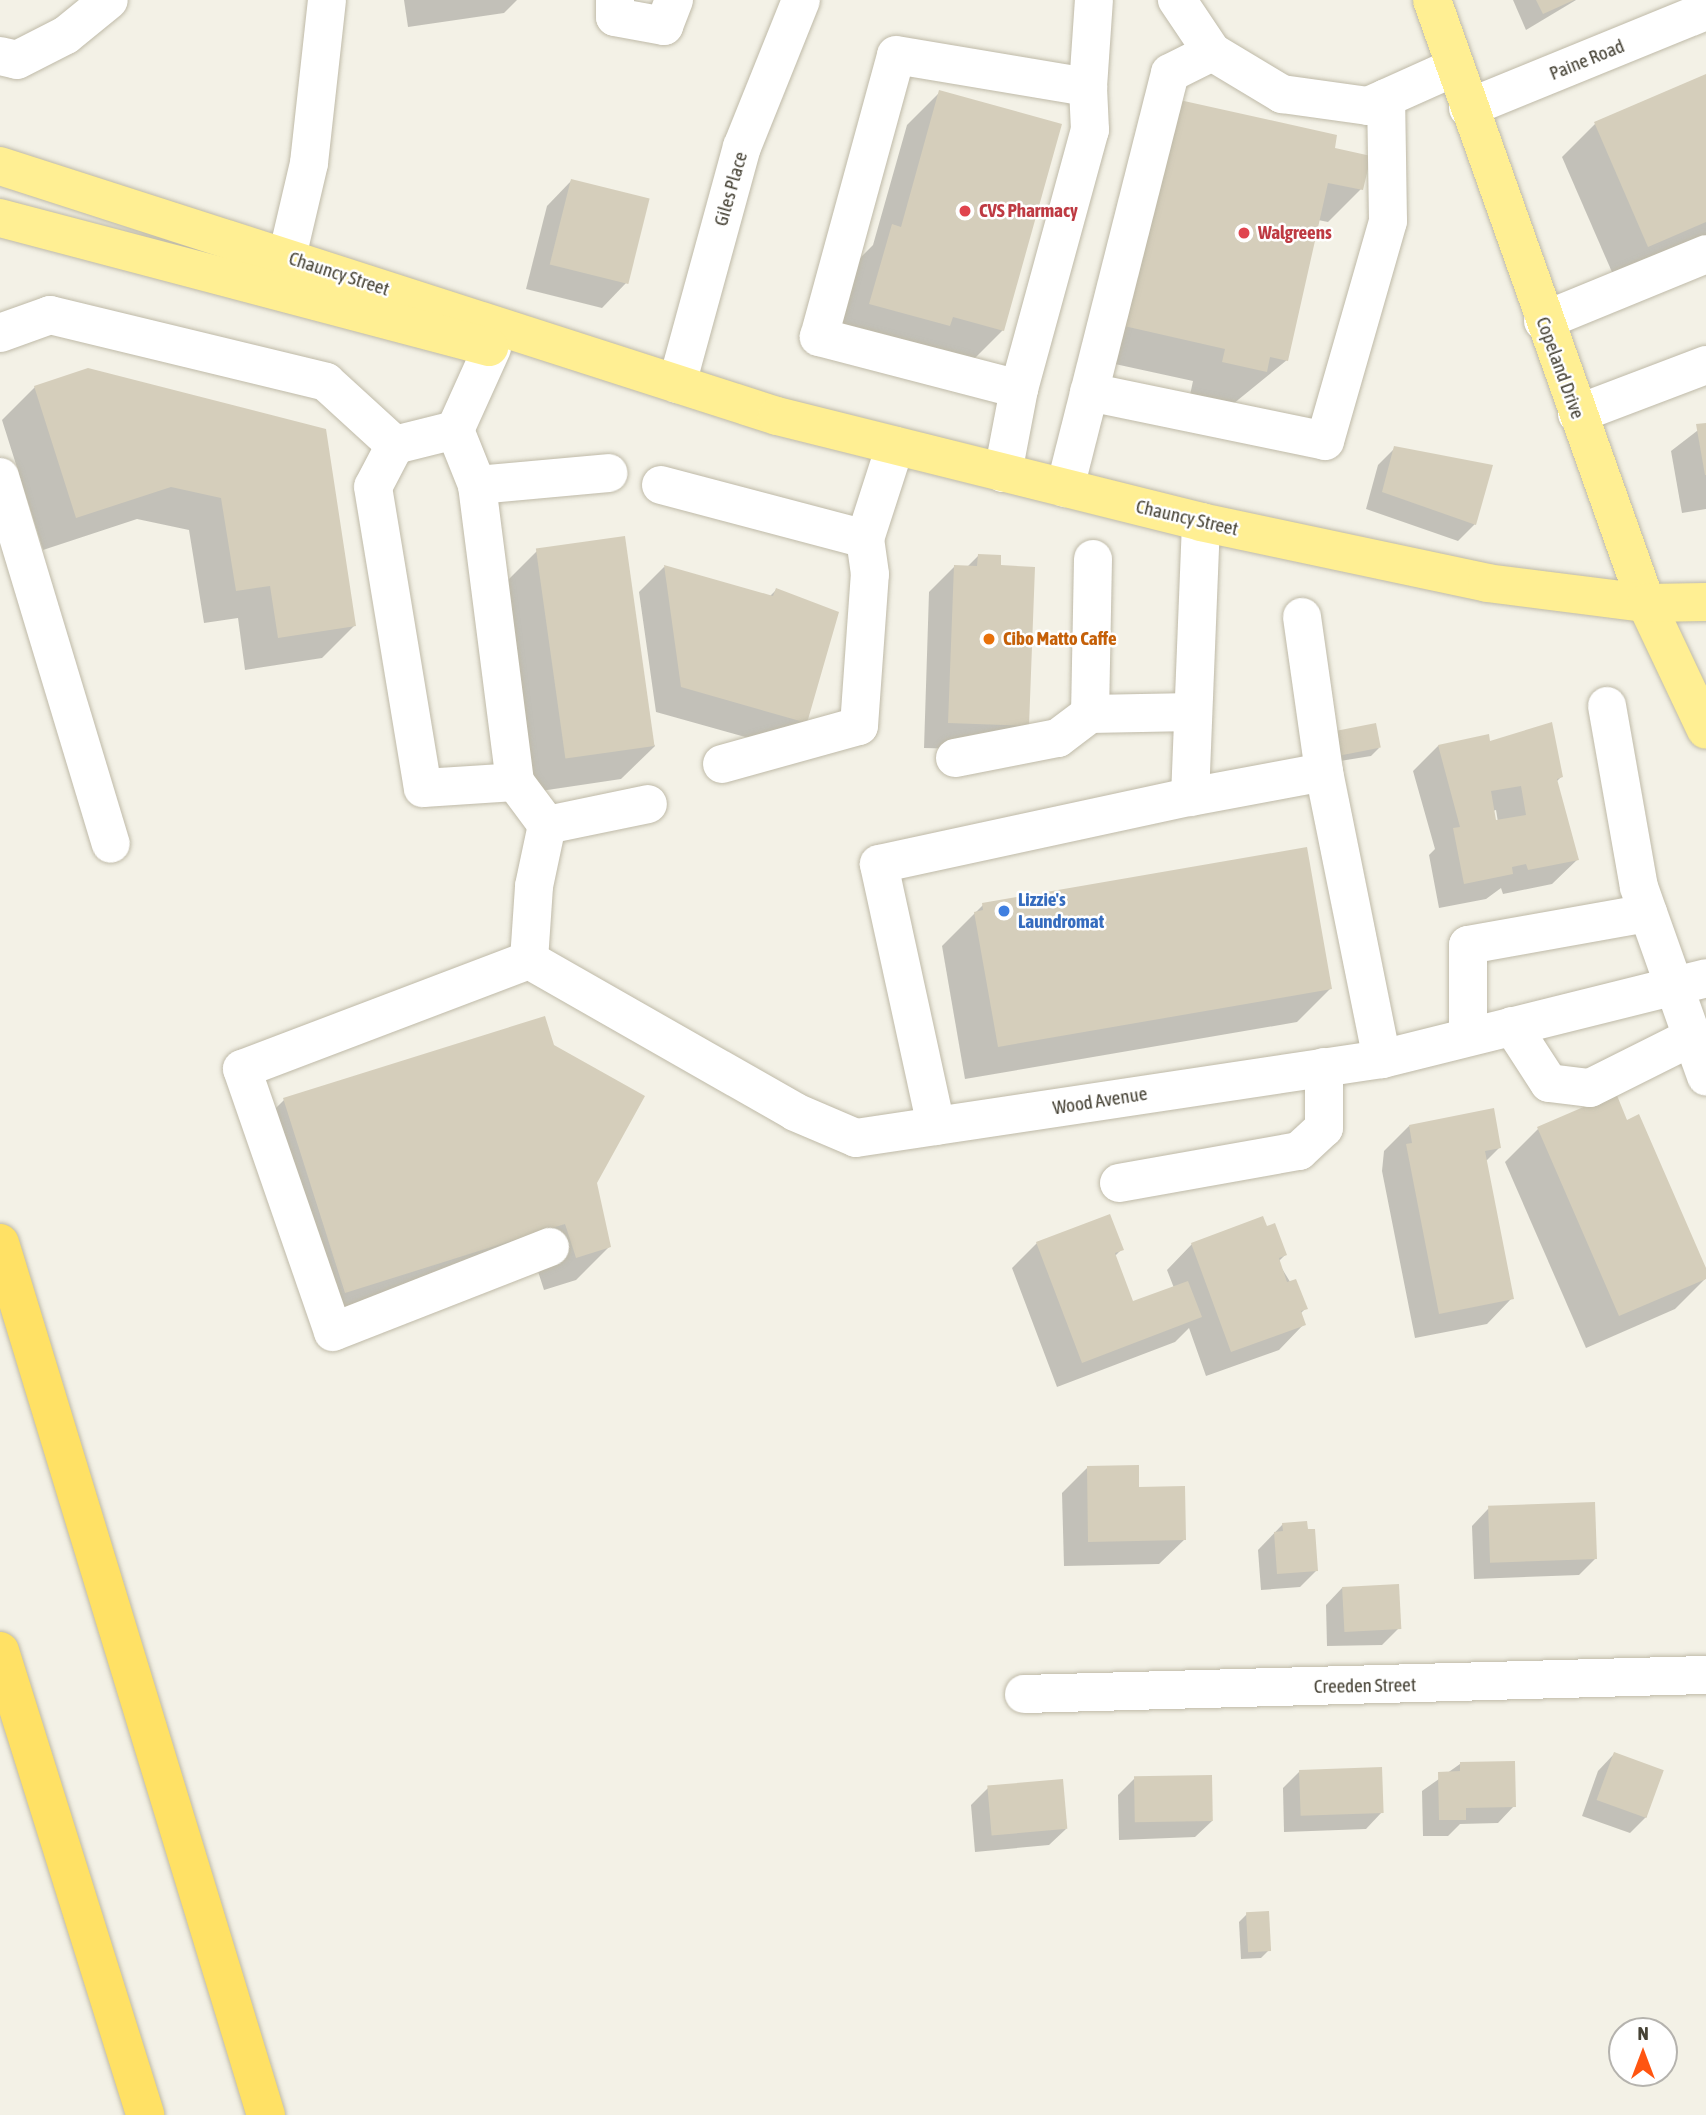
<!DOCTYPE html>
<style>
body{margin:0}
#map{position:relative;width:1706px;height:2115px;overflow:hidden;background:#f3f1e6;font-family:"Asap Condensed",sans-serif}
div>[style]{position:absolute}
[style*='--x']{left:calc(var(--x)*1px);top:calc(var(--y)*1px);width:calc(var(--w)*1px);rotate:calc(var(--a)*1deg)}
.shadow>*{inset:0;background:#0003}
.building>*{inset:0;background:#d5cebb;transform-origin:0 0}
.roads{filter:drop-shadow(0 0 2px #bfbaa8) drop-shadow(0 0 2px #bfbaa8)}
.minor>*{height:38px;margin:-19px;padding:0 19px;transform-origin:19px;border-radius:19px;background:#fff}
.major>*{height:38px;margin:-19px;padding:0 19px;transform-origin:19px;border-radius:19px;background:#ffef93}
.highway>*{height:38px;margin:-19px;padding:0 19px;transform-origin:19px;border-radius:19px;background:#ffe165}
.dots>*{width:19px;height:19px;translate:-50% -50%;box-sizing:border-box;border:4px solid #fff;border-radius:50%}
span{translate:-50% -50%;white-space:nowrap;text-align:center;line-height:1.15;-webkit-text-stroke:5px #fff;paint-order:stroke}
.street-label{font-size:19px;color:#464235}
.health-label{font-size:19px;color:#be3a42;font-weight:700}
.left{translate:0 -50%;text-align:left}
.food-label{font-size:19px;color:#c56008;font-weight:700}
.shop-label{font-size:19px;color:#366cbe;font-weight:700}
.north{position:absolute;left:1608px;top:2017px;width:70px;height:70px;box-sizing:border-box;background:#fff;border:2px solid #b5b3ae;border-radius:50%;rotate:0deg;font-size:19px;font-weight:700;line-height:28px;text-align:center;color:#464235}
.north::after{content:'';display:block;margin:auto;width:24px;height:32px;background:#f51;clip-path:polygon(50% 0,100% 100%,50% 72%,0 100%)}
</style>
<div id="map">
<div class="shadow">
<div style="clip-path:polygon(404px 0,517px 0,504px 13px,408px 27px)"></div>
<div style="clip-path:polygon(1513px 0,1576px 0,1526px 30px)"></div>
<div style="clip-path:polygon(1706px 76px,1706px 239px,1615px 279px,1562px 157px,1595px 124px)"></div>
<div style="clip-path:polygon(940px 92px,1003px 330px,970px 363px,837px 336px,859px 259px,873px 245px,907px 125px)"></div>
<div style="clip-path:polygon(1143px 134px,1333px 149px,1361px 189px,1328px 222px,1318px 220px,1287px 360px,1233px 404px,1190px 395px,1193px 381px,1092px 359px)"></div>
<div style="clip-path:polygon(572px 180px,627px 282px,602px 308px,526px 289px,547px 206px)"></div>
<div style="clip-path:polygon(88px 369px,355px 625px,322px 658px,245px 670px,238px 618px,204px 623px,189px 530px,137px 519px,43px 550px,2px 420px,35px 387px)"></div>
<div style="clip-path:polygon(1706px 424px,1706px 509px,1682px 513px,1671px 451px)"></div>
<div style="clip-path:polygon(1395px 448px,1475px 524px,1458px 541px,1366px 509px,1378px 465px)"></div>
<div style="clip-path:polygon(537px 551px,655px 746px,621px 779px,534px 792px,504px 584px)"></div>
<div style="clip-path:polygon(979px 555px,1028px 725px,1002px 750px,924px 748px,929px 592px,954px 567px,967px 567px)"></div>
<div style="clip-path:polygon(664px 567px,769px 597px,776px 590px,806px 722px,781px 747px,656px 712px,639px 592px)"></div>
<div style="clip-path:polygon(1338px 731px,1379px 748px,1371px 756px,1334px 762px)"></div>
<div style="clip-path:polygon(evenodd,1488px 743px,1561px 777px,1556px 782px,1578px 859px,1552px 884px,1503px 894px,1501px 888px,1486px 899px,1439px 908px,1429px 855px,1435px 849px,1413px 771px,1438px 746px,1488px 743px,1496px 810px,1498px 822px,1494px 822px,1492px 811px,1496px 810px)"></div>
<div style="clip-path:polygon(983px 905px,1330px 989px,1297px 1022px,965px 1079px,942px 946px)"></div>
<div style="clip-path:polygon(284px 1100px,595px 1183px,609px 1247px,576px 1280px,544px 1290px,533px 1256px,312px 1325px,251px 1133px)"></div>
<div style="clip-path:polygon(1626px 1122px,1706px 1278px,1675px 1309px,1586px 1348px,1505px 1162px,1538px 1129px)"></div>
<div style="clip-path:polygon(1409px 1126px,1499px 1148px,1486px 1161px,1512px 1298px,1487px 1324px,1415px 1338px,1382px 1171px,1384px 1151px)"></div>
<div style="clip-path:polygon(1037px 1243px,1122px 1249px,1114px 1257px,1132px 1304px,1174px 1288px,1167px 1270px,1192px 1244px,1285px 1255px,1278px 1262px,1306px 1308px,1300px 1314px,1304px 1324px,1279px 1350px,1206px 1376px,1189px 1328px,1175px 1342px,1057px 1387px,1012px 1268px)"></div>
<div style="clip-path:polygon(1087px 1468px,1138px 1489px,1185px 1539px,1159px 1564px,1064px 1566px,1062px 1493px)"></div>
<div style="clip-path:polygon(1488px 1509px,1596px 1558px,1579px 1575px,1474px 1579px,1472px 1526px)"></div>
<div style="clip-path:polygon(1283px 1524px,1316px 1571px,1300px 1587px,1261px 1590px,1258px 1550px)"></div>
<div style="clip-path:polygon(1342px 1588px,1399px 1628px,1382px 1645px,1327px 1646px,1326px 1605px)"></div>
<div style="clip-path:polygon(1614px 1754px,1647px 1816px,1630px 1833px,1582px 1816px,1598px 1771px)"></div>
<div style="clip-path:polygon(1460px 1764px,1514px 1806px,1498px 1823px,1460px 1824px,1448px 1836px,1423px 1836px,1422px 1791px)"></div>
<div style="clip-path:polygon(1300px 1771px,1382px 1812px,1366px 1829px,1284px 1832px,1283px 1788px)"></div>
<div style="clip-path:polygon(1134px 1779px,1212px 1821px,1195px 1837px,1119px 1840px,1118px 1795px)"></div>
<div style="clip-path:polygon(988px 1788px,1066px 1829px,1049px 1845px,975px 1852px,971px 1805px)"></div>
<div style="clip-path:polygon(1247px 1914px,1269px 1950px,1261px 1958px,1241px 1959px,1239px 1922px)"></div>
</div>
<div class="building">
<div style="clip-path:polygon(1536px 0,1574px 0,1543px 14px)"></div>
<div style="clip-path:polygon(1706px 74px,1706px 222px,1648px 247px,1594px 122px)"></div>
<div style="clip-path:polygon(939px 90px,1062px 124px,1004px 331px,953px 317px,950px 326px,869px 304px,892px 224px,901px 227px)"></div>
<div style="clip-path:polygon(1175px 99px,1337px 135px,1335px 148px,1371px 156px,1363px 190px,1328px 183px,1288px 361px,1270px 357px,1267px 372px,1222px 362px,1225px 349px,1124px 326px)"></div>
<div style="left:571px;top:179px;width:81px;height:88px;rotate:14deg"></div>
<div style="clip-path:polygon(88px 368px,326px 429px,356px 626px,278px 638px,270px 586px,236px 591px,221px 498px,171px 487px,76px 518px,34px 386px)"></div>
<div style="clip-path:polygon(1706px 423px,1706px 475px,1705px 475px,1696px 424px)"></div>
<div style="clip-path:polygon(1394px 446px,1493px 465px,1476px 525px,1382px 492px)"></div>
<div style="left:625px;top:536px;width:212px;height:90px;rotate:82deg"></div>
<div style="clip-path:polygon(978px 554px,1001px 555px,1001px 565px,1035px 567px,1029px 726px,948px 723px,954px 565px,977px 566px)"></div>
<div style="clip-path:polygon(664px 565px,773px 596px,776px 588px,839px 612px,807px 723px,681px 687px)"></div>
<div style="clip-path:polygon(evenodd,1552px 722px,1563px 777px,1557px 779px,1579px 860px,1528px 870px,1526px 864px,1512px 867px,1513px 874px,1464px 884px,1453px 828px,1460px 827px,1438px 745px,1489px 734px,1490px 741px,1552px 722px,1521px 786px,1526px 815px,1496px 820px,1491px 791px,1521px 786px)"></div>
<div style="left:1376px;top:723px;width:25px;height:40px;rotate:79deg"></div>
<div style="clip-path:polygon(1307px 847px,1332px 989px,998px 1047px,974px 912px,983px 910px,982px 903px)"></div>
<div style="clip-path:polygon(545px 1016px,554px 1045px,645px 1096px,597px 1183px,611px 1247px,576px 1258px,565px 1224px,345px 1293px,283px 1098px)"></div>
<div style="clip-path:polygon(1616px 1093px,1627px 1120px,1639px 1114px,1706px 1268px,1706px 1279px,1619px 1316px,1537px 1127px)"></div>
<div style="clip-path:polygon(1494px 1108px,1501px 1148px,1485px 1151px,1514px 1299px,1439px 1314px,1406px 1144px,1412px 1143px,1409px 1125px)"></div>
<div style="clip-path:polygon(1110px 1214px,1124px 1250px,1115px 1253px,1133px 1301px,1188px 1281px,1202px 1317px,1082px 1363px,1036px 1242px)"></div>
<div style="clip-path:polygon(1263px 1216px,1267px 1226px,1275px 1223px,1287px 1255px,1279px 1258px,1287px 1282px,1296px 1279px,1308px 1309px,1301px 1311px,1306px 1325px,1231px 1352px,1191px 1243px)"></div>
<div style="clip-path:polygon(1139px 1465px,1139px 1487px,1185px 1486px,1186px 1540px,1088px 1542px,1087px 1466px)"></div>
<div style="left:1595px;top:1502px;width:57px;height:107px;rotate:88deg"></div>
<div style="clip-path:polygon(1307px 1521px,1308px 1529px,1315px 1529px,1318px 1571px,1277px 1574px,1274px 1532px,1283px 1531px,1282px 1523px)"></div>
<div style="left:1399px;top:1584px;width:45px;height:57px;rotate:87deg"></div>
<div style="left:1614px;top:1752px;width:53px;height:51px;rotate:20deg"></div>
<div style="clip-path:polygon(1515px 1761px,1516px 1807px,1466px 1808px,1466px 1820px,1439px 1820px,1438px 1772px,1460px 1771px,1460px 1762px)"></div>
<div style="left:1382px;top:1767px;width:46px;height:83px;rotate:88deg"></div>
<div style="left:1212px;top:1775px;width:46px;height:78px;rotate:89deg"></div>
<div style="left:1063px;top:1779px;width:50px;height:76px;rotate:85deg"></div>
<div style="left:1269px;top:1911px;width:40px;height:23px;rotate:87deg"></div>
</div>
<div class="roads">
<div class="minor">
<div style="--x:615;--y:0;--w:17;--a:90"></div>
<div style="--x:615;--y:17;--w:50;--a:10.4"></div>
<div style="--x:664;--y:26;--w:28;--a:-69"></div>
<div style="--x:1212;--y:52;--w:82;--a:31"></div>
<div style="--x:1282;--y:94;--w:87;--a:7.9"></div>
<div style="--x:1368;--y:106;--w:95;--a:-24.1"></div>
<div style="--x:0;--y:56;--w:17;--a:13"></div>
<div style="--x:17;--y:60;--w:55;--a:-27"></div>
<div style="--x:66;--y:35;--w:55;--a:-39.1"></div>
<div style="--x:1468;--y:108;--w:257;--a:-22.2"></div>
<div style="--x:287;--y:257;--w:97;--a:-76.8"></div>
<div style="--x:309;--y:163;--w:164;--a:-83.7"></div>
<div style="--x:1543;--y:321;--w:176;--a:-22.3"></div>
<div style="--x:0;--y:333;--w:53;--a:-19.8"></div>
<div style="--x:50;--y:315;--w:284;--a:13.6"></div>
<div style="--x:326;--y:382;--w:93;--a:42.4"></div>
<div style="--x:677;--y:384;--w:246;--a:-74.7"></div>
<div style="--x:742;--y:147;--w:158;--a:-68.1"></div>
<div style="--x:1019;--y:389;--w:269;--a:-74.7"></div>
<div style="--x:1090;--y:130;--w:43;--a:-92.7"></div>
<div style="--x:1089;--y:392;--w:241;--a:11.7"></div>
<div style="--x:1325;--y:441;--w:229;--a:-74"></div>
<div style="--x:1388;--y:221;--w:123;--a:-90.9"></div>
<div style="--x:1577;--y:414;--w:138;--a:-20.8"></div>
<div style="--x:455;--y:430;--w:62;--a:166"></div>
<div style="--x:395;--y:445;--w:47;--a:117.6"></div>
<div style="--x:373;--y:487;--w:305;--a:80.6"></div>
<div style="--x:423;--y:788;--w:92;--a:-3.7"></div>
<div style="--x:515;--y:782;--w:299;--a:-97.3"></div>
<div style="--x:477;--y:485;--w:59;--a:-111.8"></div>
<div style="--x:455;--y:430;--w:90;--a:-65.7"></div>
<div style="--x:1003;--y:473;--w:86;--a:-79.2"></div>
<div style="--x:1019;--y:389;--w:207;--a:-165.4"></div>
<div style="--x:819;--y:337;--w:292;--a:-74.7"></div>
<div style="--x:896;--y:55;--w:195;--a:9.5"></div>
<div style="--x:1088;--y:87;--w:87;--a:-86.1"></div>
<div style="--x:0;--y:477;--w:383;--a:73.2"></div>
<div style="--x:477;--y:485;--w:132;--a:-5.2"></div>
<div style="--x:661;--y:485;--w:211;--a:14.8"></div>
<div style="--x:865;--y:539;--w:98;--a:-72.1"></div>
<div style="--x:1065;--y:488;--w:428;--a:-75.8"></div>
<div style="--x:1170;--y:73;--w:47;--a:-26.6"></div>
<div style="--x:1212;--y:52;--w:63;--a:-123.9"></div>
<div style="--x:1093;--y:559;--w:155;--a:91.1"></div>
<div style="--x:1090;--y:714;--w:103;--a:-1.1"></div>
<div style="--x:1302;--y:617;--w:157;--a:81.9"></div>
<div style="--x:1324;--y:772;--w:293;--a:78.6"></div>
<div style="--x:1607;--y:706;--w:184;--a:80"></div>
<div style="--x:1639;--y:887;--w:201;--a:70.5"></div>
<div style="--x:955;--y:758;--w:105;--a:-11"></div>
<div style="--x:1058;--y:738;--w:40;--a:-37"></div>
<div style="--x:722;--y:764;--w:142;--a:-15.5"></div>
<div style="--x:859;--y:726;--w:152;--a:-85.9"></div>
<div style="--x:870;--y:574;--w:35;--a:-98"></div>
<div style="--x:515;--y:782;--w:54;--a:53.3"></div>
<div style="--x:547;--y:825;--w:103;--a:-11.7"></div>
<div style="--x:1190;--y:797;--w:136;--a:-10.6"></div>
<div style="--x:529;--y:960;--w:306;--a:29.7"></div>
<div style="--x:795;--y:1112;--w:66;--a:23.1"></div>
<div style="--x:856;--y:1138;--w:532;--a:-8.54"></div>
<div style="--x:1382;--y:1059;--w:334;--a:-14"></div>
<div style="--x:529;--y:960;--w:307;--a:159.2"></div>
<div style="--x:242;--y:1069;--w:278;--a:70.9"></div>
<div style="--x:333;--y:1332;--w:233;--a:-21.4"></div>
<div style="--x:529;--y:960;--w:74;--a:-86.1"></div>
<div style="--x:534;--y:886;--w:62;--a:-78"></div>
<div style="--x:1512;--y:1026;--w:68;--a:57"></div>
<div style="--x:1549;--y:1083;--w:41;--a:7"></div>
<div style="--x:1590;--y:1088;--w:114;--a:-26.6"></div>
<div style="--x:1468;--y:1037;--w:92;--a:-90"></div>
<div style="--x:1468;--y:945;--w:183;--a:-10.1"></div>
<div style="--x:936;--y:1126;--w:268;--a:-102.3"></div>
<div style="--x:879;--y:864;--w:318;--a:-12.2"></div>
<div style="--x:1190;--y:797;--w:275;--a:-87.7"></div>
<div style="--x:1119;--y:1183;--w:183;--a:-10.1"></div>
<div style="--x:1299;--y:1151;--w:34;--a:-43"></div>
<div style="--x:1324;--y:1128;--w:61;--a:-90"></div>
<div style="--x:1024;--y:1694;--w:682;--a:-1.6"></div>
</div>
<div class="major">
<div style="--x:1432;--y:0;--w:640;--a:70.46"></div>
<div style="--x:1646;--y:603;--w:140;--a:64.7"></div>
<div style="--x:0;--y:166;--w:816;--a:17.84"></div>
<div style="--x:777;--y:416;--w:437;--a:14"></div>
<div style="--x:1201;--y:522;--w:292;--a:12"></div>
<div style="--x:1487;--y:583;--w:160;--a:7.2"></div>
<div style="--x:1646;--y:603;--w:60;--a:-1"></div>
<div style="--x:0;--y:218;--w:506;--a:14.78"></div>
</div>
<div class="highway">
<div style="--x:0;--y:1243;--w:912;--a:73.04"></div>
<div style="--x:0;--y:1651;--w:486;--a:72.6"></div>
</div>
</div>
<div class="dots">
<div style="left:965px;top:211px;background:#e0444e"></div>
<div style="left:1244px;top:233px;background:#e0444e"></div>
<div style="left:989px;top:639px;background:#e8710a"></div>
<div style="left:1004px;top:911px;background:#3f7fe0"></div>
</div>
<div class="street-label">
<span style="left:1587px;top:60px;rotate:-22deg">Paine Road</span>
<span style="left:731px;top:189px;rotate:-74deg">Giles Place</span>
<span style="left:339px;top:274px;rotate:18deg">Chauncy Street</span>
<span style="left:1560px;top:368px;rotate:70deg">Copeland Drive</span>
<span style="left:1187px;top:518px;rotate:13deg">Chauncy Street</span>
<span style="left:1100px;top:1101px;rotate:-9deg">Wood Avenue</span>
<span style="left:1365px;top:1686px;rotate:-1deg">Creeden Street</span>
</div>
<div class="health-label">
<span class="left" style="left:979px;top:211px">CVS Pharmacy</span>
<span class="left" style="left:1258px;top:233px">Walgreens</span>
</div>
<div class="food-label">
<span class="left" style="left:1003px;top:639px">Cibo Matto Caffe</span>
</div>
<div class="shop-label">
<span class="left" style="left:1018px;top:911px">Lizzie's<br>Laundromat</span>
</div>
<div class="north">N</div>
</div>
